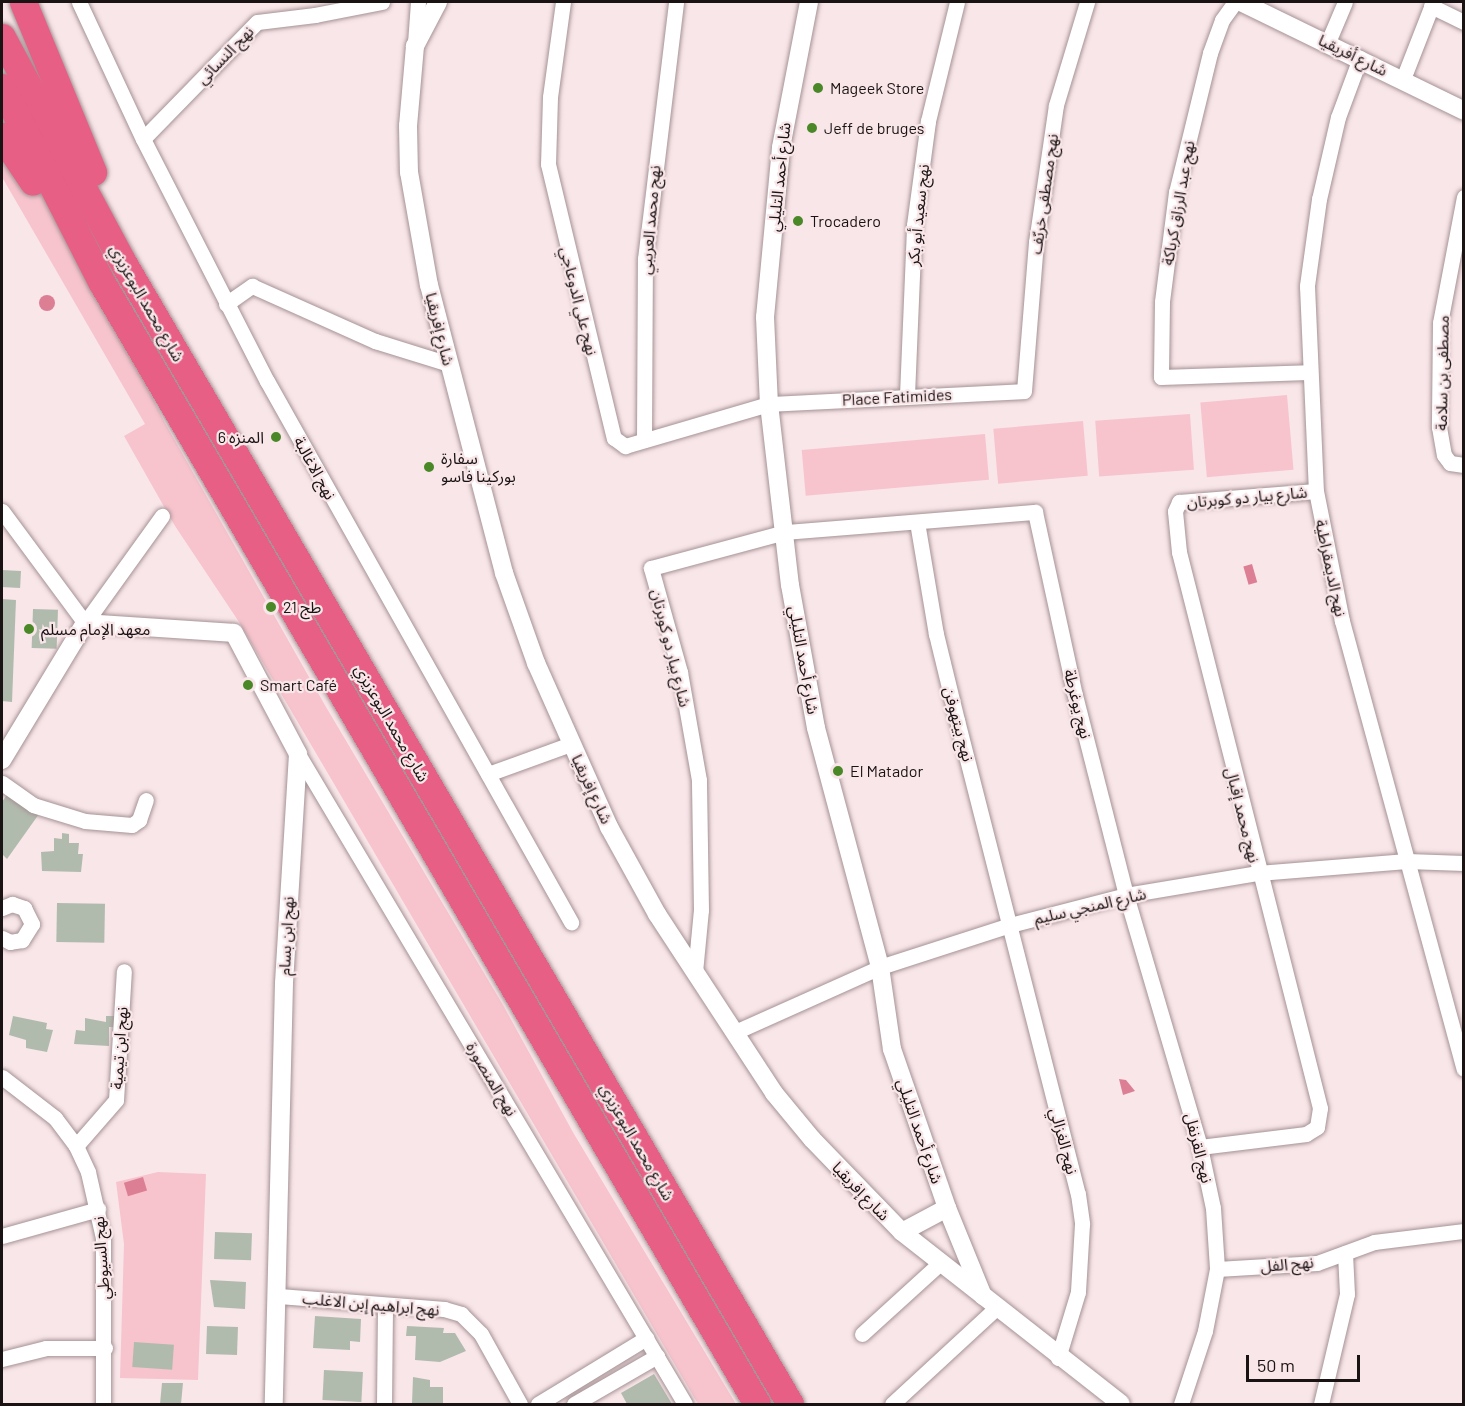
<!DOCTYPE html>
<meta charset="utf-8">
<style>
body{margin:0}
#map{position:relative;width:1465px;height:1406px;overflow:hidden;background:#f9e6e9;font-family:Barlow,"Noto Sans Arabic",sans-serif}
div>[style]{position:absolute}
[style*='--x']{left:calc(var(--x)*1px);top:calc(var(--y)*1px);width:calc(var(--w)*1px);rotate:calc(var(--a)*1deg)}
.green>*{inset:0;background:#f7c4cd;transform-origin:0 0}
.water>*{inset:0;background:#dd7f94;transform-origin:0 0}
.round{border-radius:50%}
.building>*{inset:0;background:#b1bbad;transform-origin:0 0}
.roads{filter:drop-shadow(0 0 2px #a59295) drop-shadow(0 0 2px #a59295)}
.minor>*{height:15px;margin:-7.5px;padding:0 7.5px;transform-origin:7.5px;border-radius:7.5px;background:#fff}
.tertiary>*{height:18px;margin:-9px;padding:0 9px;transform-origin:9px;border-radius:9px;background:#fff}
.motorway>*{height:27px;margin:-13.5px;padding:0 13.5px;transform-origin:13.5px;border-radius:13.5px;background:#e75f84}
.dots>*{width:16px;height:16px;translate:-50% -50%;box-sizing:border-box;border:3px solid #f9e6e9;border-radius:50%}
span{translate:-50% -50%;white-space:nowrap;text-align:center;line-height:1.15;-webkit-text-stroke:4.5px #f9e6e9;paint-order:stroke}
.street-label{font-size:16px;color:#1a1314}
.poi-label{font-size:16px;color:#1a1314}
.left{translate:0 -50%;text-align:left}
.right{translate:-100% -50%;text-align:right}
.frame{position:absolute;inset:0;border:3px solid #1a1314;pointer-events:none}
.scale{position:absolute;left:1246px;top:1355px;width:114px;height:27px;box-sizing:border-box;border:3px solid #1a1314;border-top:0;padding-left:8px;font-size:18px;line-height:21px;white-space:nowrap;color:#1a1314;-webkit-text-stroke:4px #f9e6e9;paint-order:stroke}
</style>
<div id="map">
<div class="green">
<div style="clip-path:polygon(2px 103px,23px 138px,165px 423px,326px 707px,503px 1005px,574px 1134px,736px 1404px,698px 1404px,239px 622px,175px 526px,124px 436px,145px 424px,2px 177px)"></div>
<div style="left:1287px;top:395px;width:75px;height:87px;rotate:85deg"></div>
<div style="left:1190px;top:414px;width:56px;height:95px;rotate:86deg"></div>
<div style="left:1083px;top:421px;width:55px;height:90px;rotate:85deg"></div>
<div style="left:985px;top:434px;width:46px;height:184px;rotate:85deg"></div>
<div style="clip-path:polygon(158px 1172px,206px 1174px,198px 1380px,120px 1378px,124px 1244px,116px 1182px)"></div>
</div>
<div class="water">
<div class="round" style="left:39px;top:295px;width:16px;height:16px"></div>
<div style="left:1252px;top:564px;width:19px;height:9px;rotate:74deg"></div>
<div style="clip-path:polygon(1119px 1079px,1126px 1080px,1135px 1091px,1123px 1095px)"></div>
<div style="left:143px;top:1177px;width:14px;height:20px;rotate:73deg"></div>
</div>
<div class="building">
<div style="left:2px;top:570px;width:19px;height:17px;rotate:3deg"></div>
<div style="clip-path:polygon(2px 599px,16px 600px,12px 702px,2px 701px)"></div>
<div style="left:33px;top:609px;width:25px;height:39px;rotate:2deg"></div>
<div style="clip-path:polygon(8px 793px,39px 814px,7px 859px,2px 854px,2px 802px)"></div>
<div style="clip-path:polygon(62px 833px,69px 834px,69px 843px,79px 843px,78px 854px,83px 854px,81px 872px,42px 871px,41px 852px,54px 851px,54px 838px,62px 839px)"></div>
<div style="left:57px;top:903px;width:48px;height:39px;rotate:1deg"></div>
<div style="clip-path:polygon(13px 1016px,47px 1023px,46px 1029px,53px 1030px,47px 1052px,26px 1048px,26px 1040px,9px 1035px)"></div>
<div style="clip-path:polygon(106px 1016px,117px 1016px,114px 1027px,109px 1027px,109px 1046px,74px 1044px,76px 1030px,85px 1031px,85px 1018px,106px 1022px)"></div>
<div style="left:215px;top:1232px;width:37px;height:27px;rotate:2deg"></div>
<div style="clip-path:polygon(210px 1280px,246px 1282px,245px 1309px,214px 1307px)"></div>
<div style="clip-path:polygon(315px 1316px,361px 1319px,360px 1342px,350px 1341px,350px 1350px,313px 1348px)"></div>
<div style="left:207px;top:1326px;width:31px;height:28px;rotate:2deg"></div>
<div style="clip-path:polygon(407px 1326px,444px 1328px,443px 1333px,455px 1333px,466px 1351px,440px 1362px,415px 1360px,416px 1336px,406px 1336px)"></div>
<div style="left:134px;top:1342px;width:40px;height:25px;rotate:4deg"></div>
<div style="left:324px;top:1370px;width:39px;height:30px;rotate:3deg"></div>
<div style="clip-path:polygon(654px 1374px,672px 1404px,627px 1404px,621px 1393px)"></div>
<div style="clip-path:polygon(413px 1377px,430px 1380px,430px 1387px,443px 1387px,443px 1404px,412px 1403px)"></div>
<div style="clip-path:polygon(162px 1383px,183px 1383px,181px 1404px,160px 1404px)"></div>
</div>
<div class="roads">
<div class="minor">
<div style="--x:79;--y:2;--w:151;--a:65"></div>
<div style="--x:382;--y:2;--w:68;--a:169"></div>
<div style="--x:315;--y:15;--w:58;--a:173.1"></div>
<div style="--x:257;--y:22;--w:163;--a:134.3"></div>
<div style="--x:143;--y:139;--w:272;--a:62.9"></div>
<div style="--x:267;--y:381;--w:621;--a:60.67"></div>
<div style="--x:563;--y:2;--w:96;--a:97.8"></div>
<div style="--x:550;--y:97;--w:67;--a:91.7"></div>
<div style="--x:548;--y:164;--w:282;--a:76.5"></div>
<div style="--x:614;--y:438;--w:14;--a:36"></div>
<div style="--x:625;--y:446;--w:150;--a:-16.3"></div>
<div style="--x:769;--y:404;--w:255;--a:-2.9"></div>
<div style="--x:1024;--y:391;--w:149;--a:-85.4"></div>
<div style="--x:1036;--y:242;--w:138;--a:-81.7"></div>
<div style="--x:1056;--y:105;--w:108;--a:-73.2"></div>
<div style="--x:1235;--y:2;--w:22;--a:126"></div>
<div style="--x:1222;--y:20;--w:35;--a:110"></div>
<div style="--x:1210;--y:53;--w:143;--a:103.7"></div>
<div style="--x:1176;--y:192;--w:111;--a:97.3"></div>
<div style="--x:1162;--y:302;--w:75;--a:90.8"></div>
<div style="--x:1161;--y:377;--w:147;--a:-1.9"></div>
<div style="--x:1431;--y:6;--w:37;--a:26"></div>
<div style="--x:1328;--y:42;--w:43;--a:-67"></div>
<div style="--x:415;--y:43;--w:41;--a:-85.8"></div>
<div style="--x:1360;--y:58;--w:63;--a:110.4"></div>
<div style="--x:1338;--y:117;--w:84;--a:103"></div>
<div style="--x:1319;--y:199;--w:88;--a:97.9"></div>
<div style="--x:1307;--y:286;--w:205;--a:87.5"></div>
<div style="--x:1316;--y:491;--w:133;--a:78.7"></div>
<div style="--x:1342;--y:621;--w:464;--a:74.8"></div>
<div style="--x:1403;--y:79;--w:83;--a:-68.7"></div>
<div style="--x:1464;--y:197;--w:128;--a:100.8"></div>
<div style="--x:1440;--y:323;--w:104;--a:90.6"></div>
<div style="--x:1439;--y:427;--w:28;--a:80"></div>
<div style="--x:1444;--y:455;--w:10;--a:53"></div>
<div style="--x:1450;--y:463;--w:14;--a:8"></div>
<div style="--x:226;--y:304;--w:32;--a:-35"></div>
<div style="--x:252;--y:286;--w:135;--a:24.1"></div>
<div style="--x:375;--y:341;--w:77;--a:17.3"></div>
<div style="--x:907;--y:395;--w:170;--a:-87.6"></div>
<div style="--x:914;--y:225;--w:105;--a:-82.3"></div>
<div style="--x:928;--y:121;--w:122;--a:-76.3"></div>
<div style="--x:644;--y:440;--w:181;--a:-89.7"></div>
<div style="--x:645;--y:259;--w:259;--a:-83.1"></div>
<div style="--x:2;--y:511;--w:139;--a:53.5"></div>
<div style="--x:85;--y:623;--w:132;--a:-54.3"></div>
<div style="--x:917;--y:522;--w:114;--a:80.4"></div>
<div style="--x:936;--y:634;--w:89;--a:76.3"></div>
<div style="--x:957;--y:720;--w:489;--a:75.7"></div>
<div style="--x:1078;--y:1194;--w:30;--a:82"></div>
<div style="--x:1082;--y:1224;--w:68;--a:93.4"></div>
<div style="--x:1078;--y:1292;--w:69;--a:106.9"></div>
<div style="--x:298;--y:754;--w:756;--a:59.23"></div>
<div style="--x:488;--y:774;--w:88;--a:-19.9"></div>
<div style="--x:2;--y:783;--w:38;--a:35"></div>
<div style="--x:33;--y:805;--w:54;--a:17.1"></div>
<div style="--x:85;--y:821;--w:47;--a:4.9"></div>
<div style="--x:132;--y:825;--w:9;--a:-36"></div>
<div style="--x:139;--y:820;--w:21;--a:-71"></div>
<div style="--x:2;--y:908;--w:11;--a:-22"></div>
<div style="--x:12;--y:904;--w:13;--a:18"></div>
<div style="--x:24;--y:908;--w:18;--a:63"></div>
<div style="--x:32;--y:924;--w:19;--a:122"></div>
<div style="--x:22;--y:940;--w:12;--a:171"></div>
<div style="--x:10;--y:942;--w:9;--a:-153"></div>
<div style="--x:695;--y:972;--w:62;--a:-84.5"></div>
<div style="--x:701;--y:910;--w:130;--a:-90.9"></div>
<div style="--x:699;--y:780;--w:110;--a:-100"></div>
<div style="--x:680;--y:672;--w:108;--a:-105.6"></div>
<div style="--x:651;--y:568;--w:139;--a:-15"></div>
<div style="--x:785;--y:532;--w:251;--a:-4.6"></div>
<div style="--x:1035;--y:512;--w:187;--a:77.7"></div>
<div style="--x:1075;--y:695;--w:206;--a:75.7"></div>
<div style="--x:1126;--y:895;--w:263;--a:73.6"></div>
<div style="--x:1200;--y:1147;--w:62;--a:78"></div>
<div style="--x:1213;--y:1208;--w:61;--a:86.2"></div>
<div style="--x:1217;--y:1269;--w:63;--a:101"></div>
<div style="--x:1205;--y:1331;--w:77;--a:108.2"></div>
<div style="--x:735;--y:1032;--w:159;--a:-24.1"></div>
<div style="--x:880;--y:967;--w:137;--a:-17.9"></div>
<div style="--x:1010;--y:925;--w:120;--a:-14.5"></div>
<div style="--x:1126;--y:895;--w:134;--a:-9.5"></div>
<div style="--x:1258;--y:873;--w:149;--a:-4.6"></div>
<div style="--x:1407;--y:861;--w:57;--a:2"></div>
<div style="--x:2;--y:1077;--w:67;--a:37.7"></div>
<div style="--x:55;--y:1118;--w:35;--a:53"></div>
<div style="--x:76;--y:1146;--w:29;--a:65"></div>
<div style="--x:88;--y:1172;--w:68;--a:77.2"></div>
<div style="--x:103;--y:1238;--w:166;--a:90"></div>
<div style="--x:76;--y:1146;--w:61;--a:-49"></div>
<div style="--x:116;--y:1100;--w:129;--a:-86.5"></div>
<div style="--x:1200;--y:1147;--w:107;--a:-7"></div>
<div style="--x:1306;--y:1134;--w:13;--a:-32"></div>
<div style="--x:1317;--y:1127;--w:19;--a:-81"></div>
<div style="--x:1320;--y:1108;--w:574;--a:-104.23"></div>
<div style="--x:1179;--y:552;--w:41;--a:-95.6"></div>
<div style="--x:1175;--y:511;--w:10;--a:-66"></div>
<div style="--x:1179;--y:502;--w:137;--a:-4.6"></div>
<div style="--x:2;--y:1236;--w:100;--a:-15.7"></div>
<div style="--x:1217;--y:1269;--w:100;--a:-3.4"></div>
<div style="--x:1317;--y:1263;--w:61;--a:-20.2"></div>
<div style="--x:1374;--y:1242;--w:91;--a:-7"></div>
<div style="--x:279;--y:1296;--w:166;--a:4.5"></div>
<div style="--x:444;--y:1309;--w:18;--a:16"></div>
<div style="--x:461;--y:1314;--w:28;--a:45"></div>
<div style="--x:481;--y:1334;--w:80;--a:60.9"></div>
<div style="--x:862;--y:1334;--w:105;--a:-42.3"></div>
<div style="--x:2;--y:1359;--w:45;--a:-14"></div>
<div style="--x:46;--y:1348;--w:59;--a:0"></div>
<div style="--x:384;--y:1404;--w:99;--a:-89.4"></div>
<div style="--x:538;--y:1404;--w:127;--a:-31.4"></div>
<div style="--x:574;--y:1404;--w:96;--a:-30"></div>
<div style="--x:892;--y:1404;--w:142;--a:-42.7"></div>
<div style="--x:1321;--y:1404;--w:113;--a:-76.7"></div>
<div style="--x:1347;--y:1294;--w:41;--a:-92.8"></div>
</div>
<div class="tertiary">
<div style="--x:438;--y:2;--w:50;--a:117.6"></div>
<div style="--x:415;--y:46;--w:80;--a:95"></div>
<div style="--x:408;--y:126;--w:46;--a:88.8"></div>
<div style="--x:409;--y:172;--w:115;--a:80"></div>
<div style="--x:429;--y:285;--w:298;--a:75.4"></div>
<div style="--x:504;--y:573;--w:96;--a:70.4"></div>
<div style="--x:536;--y:663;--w:180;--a:66"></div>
<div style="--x:609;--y:827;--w:99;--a:61.1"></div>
<div style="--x:657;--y:914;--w:214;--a:56.8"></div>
<div style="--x:774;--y:1093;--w:60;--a:50.4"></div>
<div style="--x:812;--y:1139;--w:129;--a:45.9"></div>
<div style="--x:902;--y:1232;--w:278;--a:38.1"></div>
<div style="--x:809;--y:2;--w:149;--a:100.9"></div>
<div style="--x:781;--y:148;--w:170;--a:95.4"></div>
<div style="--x:765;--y:317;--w:87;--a:87.4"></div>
<div style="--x:769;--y:404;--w:182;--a:83.4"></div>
<div style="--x:790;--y:585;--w:145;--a:79.7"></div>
<div style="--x:816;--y:728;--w:247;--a:75"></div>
<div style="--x:880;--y:967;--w:83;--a:81.7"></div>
<div style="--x:892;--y:1049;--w:168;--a:70.9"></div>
<div style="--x:947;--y:1208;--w:95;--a:67.8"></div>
<div style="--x:1241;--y:2;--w:248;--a:26"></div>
<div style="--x:2;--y:760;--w:160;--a:-58.8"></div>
<div style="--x:85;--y:623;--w:149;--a:3.8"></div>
<div style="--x:234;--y:633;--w:137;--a:62.1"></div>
<div style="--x:298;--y:754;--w:229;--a:93.5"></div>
<div style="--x:284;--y:983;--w:421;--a:91.4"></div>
<div style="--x:902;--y:1232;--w:51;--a:-28.1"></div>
</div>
<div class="motorway">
<div style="--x:23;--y:2;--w:184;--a:67.6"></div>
<div style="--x:2;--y:37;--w:252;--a:61.8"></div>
<div style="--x:121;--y:259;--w:1326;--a:59.7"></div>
<div style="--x:2;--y:87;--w:220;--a:63"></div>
<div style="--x:102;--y:283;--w:1298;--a:59.7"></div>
<div style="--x:2;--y:136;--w:55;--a:56"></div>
</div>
</div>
<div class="dots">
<div style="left:818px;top:88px;background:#498727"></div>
<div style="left:812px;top:128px;background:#498727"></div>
<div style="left:798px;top:221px;background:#498727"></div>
<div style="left:276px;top:437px;background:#498727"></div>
<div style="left:429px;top:467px;background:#498727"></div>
<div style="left:271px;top:607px;background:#498727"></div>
<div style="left:29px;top:629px;background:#498727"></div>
<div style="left:248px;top:685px;background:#498727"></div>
<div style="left:838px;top:771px;background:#498727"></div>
</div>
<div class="street-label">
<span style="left:225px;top:55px;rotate:-46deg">نهج النسائي</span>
<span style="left:1353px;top:55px;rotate:26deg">شارع أفريقيا</span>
<span style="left:779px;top:177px;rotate:-84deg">شارع أحمد التليلي</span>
<span style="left:1044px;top:194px;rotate:-82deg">نهج مصطفى خريّف</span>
<span style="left:1178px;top:203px;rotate:-80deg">نهج عبد الرزاق كرباكة</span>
<span style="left:918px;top:215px;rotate:-84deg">نهج سعيد أبو بكر</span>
<span style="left:650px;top:220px;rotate:-85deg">نهج محمد العريبي</span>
<span style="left:579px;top:301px;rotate:76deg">نهج علي الدوعاجي</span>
<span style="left:147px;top:303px;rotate:60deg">شارع محمد البوعزيزي</span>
<span style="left:440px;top:329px;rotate:76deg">شارع إفريقيا</span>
<span style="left:1442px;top:373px;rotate:-89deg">مصطفى بن سلامة</span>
<span style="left:897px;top:397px;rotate:-3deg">Place Fatimides</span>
<span style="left:315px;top:468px;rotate:61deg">نهج الاغالبة</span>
<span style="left:1247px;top:497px;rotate:-5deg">شارع بيار دو كوبرتان</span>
<span style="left:1331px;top:568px;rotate:78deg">نهج الديمقراطية</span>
<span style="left:671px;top:648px;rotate:76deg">شارع بيار دو كوبرتان</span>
<span style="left:804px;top:660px;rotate:80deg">شارع أحمد التليلي</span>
<span style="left:1078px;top:704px;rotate:76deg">نهج يوغرطة</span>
<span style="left:392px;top:723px;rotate:60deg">شارع محمد البوعزيزي</span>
<span style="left:959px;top:724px;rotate:75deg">نهج بيتهوفن</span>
<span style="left:592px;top:789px;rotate:65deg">شارع إفريقيا</span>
<span style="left:1243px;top:815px;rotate:76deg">نهج محمد إقبال</span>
<span style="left:1090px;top:906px;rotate:-13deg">شارع المنجي سليم</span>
<span style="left:286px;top:936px;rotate:-87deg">نهج ابن بسام</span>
<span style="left:119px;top:1048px;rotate:-86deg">نهج ابن تيمية</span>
<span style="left:492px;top:1079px;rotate:59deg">نهج المنصورة</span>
<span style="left:920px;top:1131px;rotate:71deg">شارع أحمد التليلي</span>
<span style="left:1064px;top:1141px;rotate:75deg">نهج الغزالي</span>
<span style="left:637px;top:1142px;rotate:60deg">شارع محمد البوعزيزي</span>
<span style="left:1199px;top:1148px;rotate:76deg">نهج القرنفل</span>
<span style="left:861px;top:1191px;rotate:46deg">شارع إفريقيا</span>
<span style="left:101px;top:1258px;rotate:-94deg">نهج السيوطي</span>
<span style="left:1287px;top:1264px;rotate:-5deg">نهج الفل</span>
<span style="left:371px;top:1304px;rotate:5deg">نهج ابراهيم إبن الاغلب</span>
</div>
<div class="poi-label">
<span class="left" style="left:830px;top:88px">Mageek Store</span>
<span class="left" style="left:824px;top:128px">Jeff de bruges</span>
<span class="left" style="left:810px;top:221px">Trocadero</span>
<span class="right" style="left:264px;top:437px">المنزه 6</span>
<span class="left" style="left:441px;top:467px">سفارة<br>بوركينا فاسو</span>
<span class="left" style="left:283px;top:607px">طج 21</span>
<span class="left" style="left:41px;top:629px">معهد الإمام مسلم</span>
<span class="left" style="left:260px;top:685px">Smart Café</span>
<span class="left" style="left:850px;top:771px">El Matador</span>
</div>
<div class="frame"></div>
<div class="scale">50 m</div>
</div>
